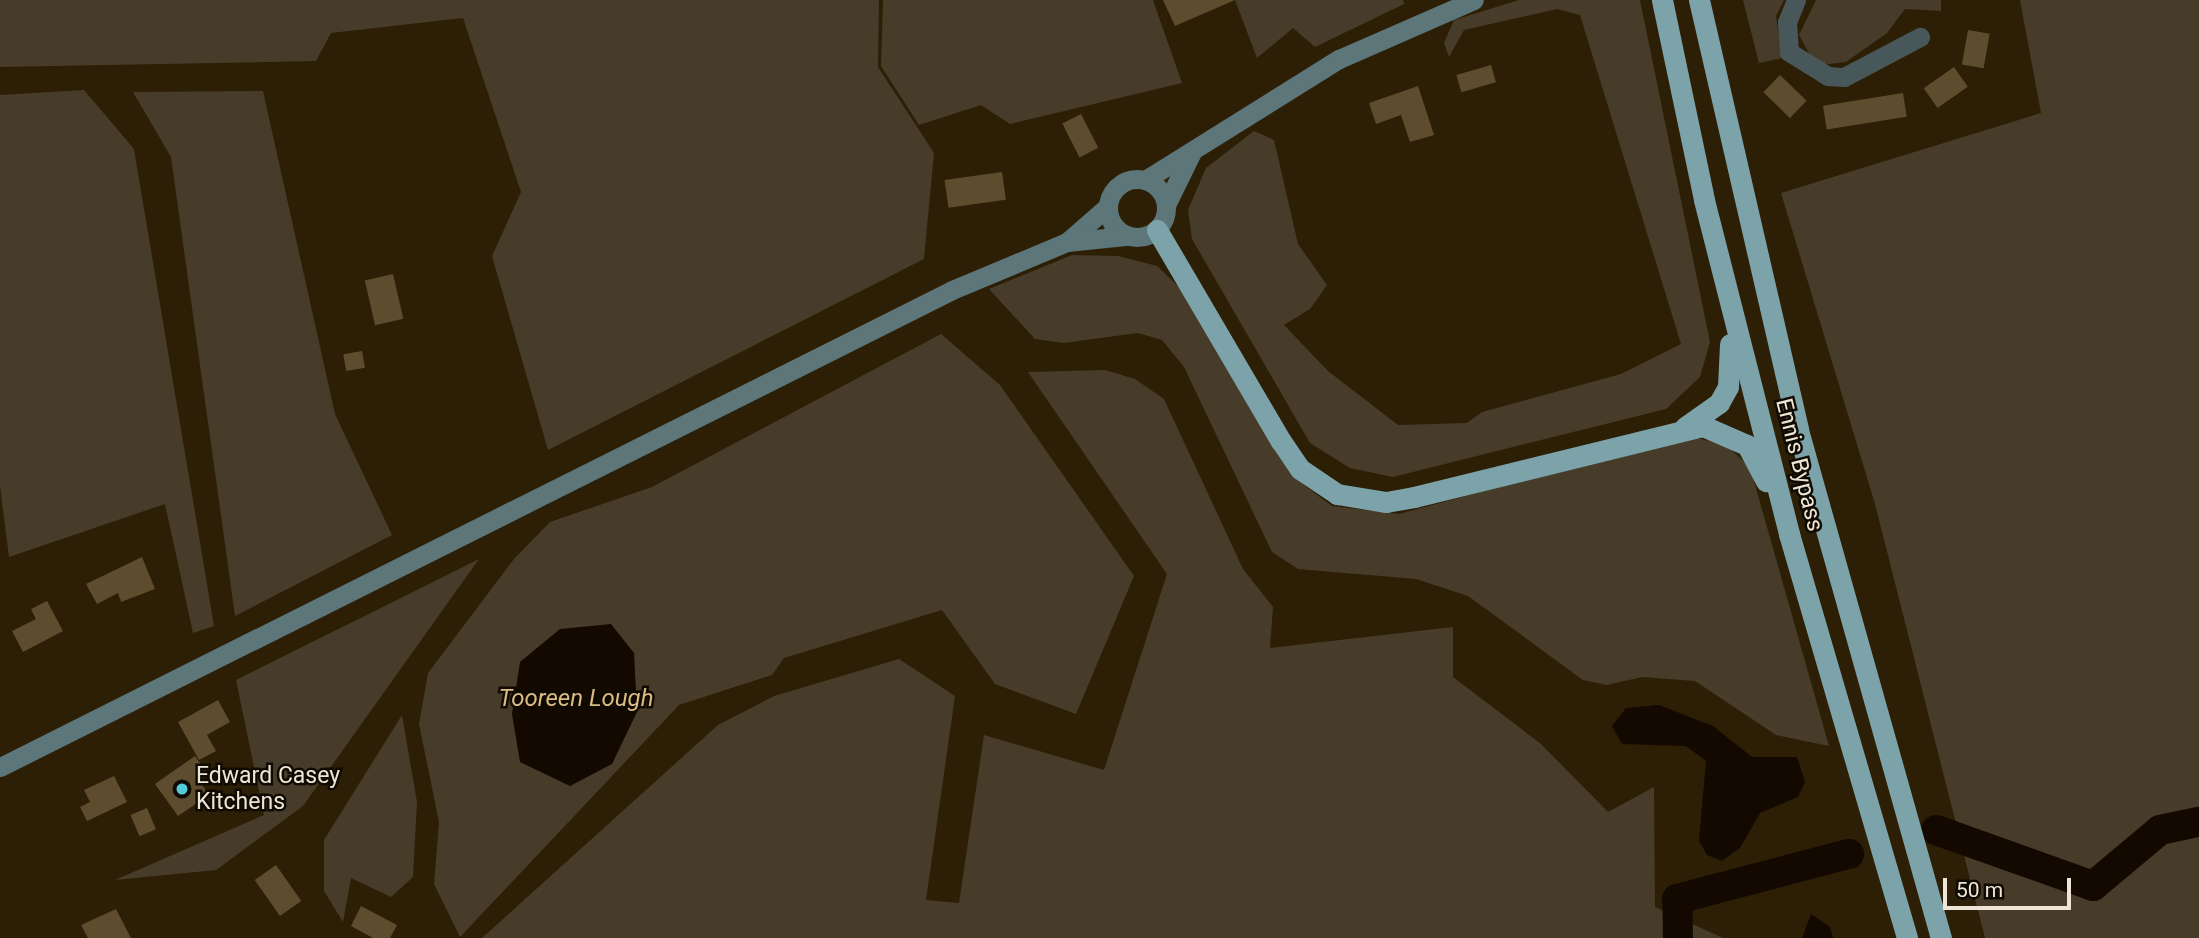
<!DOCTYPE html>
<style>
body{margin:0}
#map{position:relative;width:2199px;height:938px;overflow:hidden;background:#2c1f05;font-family:Roboto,sans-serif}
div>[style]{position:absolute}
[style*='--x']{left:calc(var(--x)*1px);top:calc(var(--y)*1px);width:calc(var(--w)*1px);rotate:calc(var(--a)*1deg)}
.green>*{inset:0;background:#473c29}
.water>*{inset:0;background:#130900}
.river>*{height:30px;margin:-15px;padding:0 15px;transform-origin:15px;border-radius:15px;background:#130900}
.building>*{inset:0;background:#5d4d2e;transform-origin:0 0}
.minor>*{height:19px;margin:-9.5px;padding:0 9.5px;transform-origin:9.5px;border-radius:9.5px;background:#48585a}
.secondary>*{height:19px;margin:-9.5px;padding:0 9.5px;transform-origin:9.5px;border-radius:9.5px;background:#5d767a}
.secondary>.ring{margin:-9.5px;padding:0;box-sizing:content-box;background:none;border:19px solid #5d767a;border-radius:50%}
.motorway>*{height:21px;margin:-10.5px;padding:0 10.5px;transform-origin:10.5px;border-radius:10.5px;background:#7ba3a9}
.dots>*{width:19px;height:19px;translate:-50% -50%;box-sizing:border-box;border:4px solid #0f0a02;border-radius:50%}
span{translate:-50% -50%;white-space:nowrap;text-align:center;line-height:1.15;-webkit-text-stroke:5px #0f0a02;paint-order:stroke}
.street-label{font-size:23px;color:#eee5d6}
.poi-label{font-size:23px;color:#eee5d6}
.left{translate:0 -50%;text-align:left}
.water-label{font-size:24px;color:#dabb84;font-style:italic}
.scale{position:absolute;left:1943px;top:878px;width:128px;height:32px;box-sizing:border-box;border:4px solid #eee5d6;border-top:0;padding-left:9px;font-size:21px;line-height:24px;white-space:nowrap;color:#eee5d6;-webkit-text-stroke:5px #0f0a02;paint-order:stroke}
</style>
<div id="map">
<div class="green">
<div style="clip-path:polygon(0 0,879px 0,878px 67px,934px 153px,924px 259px,548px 450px,492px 256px,521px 192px,463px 18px,331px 33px,316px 61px,0 67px)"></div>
<div style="clip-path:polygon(883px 0,1153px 0,1182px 83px,1010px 124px,981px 105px,919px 125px,881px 66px)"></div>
<div style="clip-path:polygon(1235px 0,1403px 0,1404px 4px,1315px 47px,1293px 28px,1257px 58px)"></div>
<div style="clip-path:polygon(1519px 0,1640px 0,1710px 342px,1700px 377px,1666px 409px,1393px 477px,1350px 468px,1310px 443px,1192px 239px,1188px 210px,1206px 168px,1254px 131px,1274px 140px,1298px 244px,1327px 285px,1310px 309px,1284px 325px,1328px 371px,1398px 425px,1467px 423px,1482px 412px,1621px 374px,1681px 344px,1580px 15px,1557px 9px,1464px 30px,1449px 57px,1444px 43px,1454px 20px)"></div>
<div style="clip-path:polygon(1743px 0,1784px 0,1776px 16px,1782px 58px,1759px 63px)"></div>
<div style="clip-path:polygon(1816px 0,1941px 0,1941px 11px,1905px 9px,1887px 33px,1846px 62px,1829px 64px,1813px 61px,1799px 35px)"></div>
<div style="clip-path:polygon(2020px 0,2199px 0,2199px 938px,1985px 938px,1875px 504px,1781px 193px,2041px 113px)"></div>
<div style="clip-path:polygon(84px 90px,134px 149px,214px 626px,193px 633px,165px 504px,9px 557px,0 486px,0 95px)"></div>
<div style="clip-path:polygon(263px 91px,335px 414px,392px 535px,235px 616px,171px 157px,133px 92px)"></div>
<div style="clip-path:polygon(1072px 255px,1118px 256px,1157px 266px,1180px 288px,1304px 485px,1332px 506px,1399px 514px,1689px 436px,1726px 445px,1750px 467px,1829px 746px,1776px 735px,1695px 681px,1642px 677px,1607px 685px,1583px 680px,1468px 596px,1416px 579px,1298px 569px,1272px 552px,1184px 367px,1162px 340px,1138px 333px,1063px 343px,1035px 339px,989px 289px)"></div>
<div style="clip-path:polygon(941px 334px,1000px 385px,1134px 576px,1076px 714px,995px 684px,942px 610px,784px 658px,772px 675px,679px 705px,460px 937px,434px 884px,439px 822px,419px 724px,428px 673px,514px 559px,550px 522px,652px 487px)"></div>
<div style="clip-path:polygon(1105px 370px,1135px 379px,1164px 399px,1243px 569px,1273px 607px,1270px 648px,1453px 627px,1453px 677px,1541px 744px,1608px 812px,1654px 787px,1655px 907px,1723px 938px,482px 938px,718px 725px,774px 696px,899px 659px,955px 696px,926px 900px,959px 903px,984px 735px,1104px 770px,1167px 574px,1028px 372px)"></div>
<div style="clip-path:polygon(479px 559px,303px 806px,216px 870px,115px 880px,264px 815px,236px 680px)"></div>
<div style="clip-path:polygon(402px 715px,417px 802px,413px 877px,391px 897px,351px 878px,343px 922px,324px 891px,324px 840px)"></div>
</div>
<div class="water">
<div style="clip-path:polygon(611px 624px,634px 653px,637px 712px,612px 764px,570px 786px,520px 762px,512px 714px,520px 662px,560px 629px)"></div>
<div style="clip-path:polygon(1659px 705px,1713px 726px,1752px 757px,1797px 757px,1805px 782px,1798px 797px,1760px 813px,1740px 848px,1722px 861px,1707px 855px,1699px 841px,1706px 761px,1686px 746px,1622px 744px,1612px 726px,1626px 708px)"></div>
<div style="clip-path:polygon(1811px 914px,1830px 927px,1833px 938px,1802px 938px)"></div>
</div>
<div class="river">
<div style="--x:1936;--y:830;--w:167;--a:19.6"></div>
<div style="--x:2093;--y:886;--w:87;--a:-39.9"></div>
<div style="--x:2160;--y:830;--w:40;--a:-12"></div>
<div style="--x:1678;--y:938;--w:39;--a:-91"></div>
<div style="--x:1677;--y:899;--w:178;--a:-14.7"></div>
</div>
<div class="building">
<div style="clip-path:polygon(1163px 0,1235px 0,1175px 26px)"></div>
<div style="left:1968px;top:30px;width:22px;height:35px;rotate:10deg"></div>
<div style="left:1491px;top:65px;width:18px;height:36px;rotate:74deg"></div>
<div style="left:1954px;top:67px;width:24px;height:37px;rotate:55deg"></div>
<div style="left:1780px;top:75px;width:37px;height:24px;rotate:44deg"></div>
<div style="clip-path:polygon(1418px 86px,1434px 135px,1410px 142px,1401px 115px,1376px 124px,1369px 103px)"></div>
<div style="left:1903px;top:93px;width:24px;height:81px;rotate:81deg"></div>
<div style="left:1081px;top:114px;width:38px;height:21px;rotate:63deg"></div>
<div style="left:1002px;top:172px;width:28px;height:58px;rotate:82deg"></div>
<div style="left:393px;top:274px;width:46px;height:29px;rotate:77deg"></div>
<div style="left:362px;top:351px;width:17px;height:19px;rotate:80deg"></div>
<div style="clip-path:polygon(142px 557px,155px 589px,121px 602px,118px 593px,97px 604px,86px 584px)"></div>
<div style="clip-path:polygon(47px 601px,63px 631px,23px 652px,12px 631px,36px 619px,31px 609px)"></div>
<div style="clip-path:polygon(218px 700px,230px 722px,207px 735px,216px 751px,199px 760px,178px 722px)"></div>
<div style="clip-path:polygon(195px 756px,208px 774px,199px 781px,209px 795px,178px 816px,155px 784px)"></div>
<div style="clip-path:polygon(114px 776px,127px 802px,87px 821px,80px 807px,90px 802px,84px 790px)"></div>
<div style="left:147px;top:808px;width:23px;height:18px;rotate:67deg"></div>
<div style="left:276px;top:865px;width:44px;height:26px;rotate:55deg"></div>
<div style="clip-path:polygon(361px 906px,397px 925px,390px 938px,373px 938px,351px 926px)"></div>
<div style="clip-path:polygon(116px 909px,131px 938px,88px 938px,81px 925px)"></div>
</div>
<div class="minor">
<div style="--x:1796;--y:0;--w:24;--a:112"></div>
<div style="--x:1787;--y:22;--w:30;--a:86"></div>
<div style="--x:1789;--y:52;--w:46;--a:31.6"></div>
<div style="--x:1828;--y:76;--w:16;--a:4"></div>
<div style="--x:1844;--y:77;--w:86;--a:-27.8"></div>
</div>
<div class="secondary">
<div class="ring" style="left:1108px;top:179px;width:39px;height:39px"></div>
<div style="--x:1145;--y:180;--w:229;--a:-32"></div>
<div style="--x:1339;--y:59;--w:147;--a:-23.6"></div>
<div style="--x:1166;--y:205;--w:59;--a:-63.9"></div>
<div style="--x:1067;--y:242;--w:53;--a:-41.2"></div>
<div style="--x:0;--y:767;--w:1065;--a:-26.61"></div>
<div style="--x:952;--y:290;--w:125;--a:-22.7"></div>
<div style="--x:1067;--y:242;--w:58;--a:-5.9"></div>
</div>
<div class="motorway">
<div style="--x:1662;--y:0;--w:204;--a:78.1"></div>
<div style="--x:1704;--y:200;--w:345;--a:75.7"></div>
<div style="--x:1789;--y:534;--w:421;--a:73.7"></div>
<div style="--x:1699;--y:0;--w:441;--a:77"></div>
<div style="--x:1798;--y:430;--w:528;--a:74.28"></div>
<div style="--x:1157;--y:230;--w:245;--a:59.6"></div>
<div style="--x:1281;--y:441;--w:34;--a:56"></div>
<div style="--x:1300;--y:469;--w:45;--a:34"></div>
<div style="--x:1337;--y:494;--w:50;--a:9.3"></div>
<div style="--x:1386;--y:502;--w:28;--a:-10"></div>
<div style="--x:1414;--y:497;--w:298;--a:-13.8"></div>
<div style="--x:1703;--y:426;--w:48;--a:23.4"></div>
<div style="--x:1747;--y:445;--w:41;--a:62.2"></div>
<div style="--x:1685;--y:427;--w:42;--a:-35.2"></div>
<div style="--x:1719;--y:403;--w:18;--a:-61"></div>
<div style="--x:1728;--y:387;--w:43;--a:-87.3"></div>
</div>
<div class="dots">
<div style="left:182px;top:789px;background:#52cbda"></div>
</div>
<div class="street-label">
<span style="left:1799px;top:465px;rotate:76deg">Ennis Bypass</span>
</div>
<div class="poi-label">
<span class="left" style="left:196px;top:789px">Edward Casey<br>Kitchens</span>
</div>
<div class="water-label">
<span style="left:576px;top:699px">Tooreen Lough</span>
</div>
<div class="scale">50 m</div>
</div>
